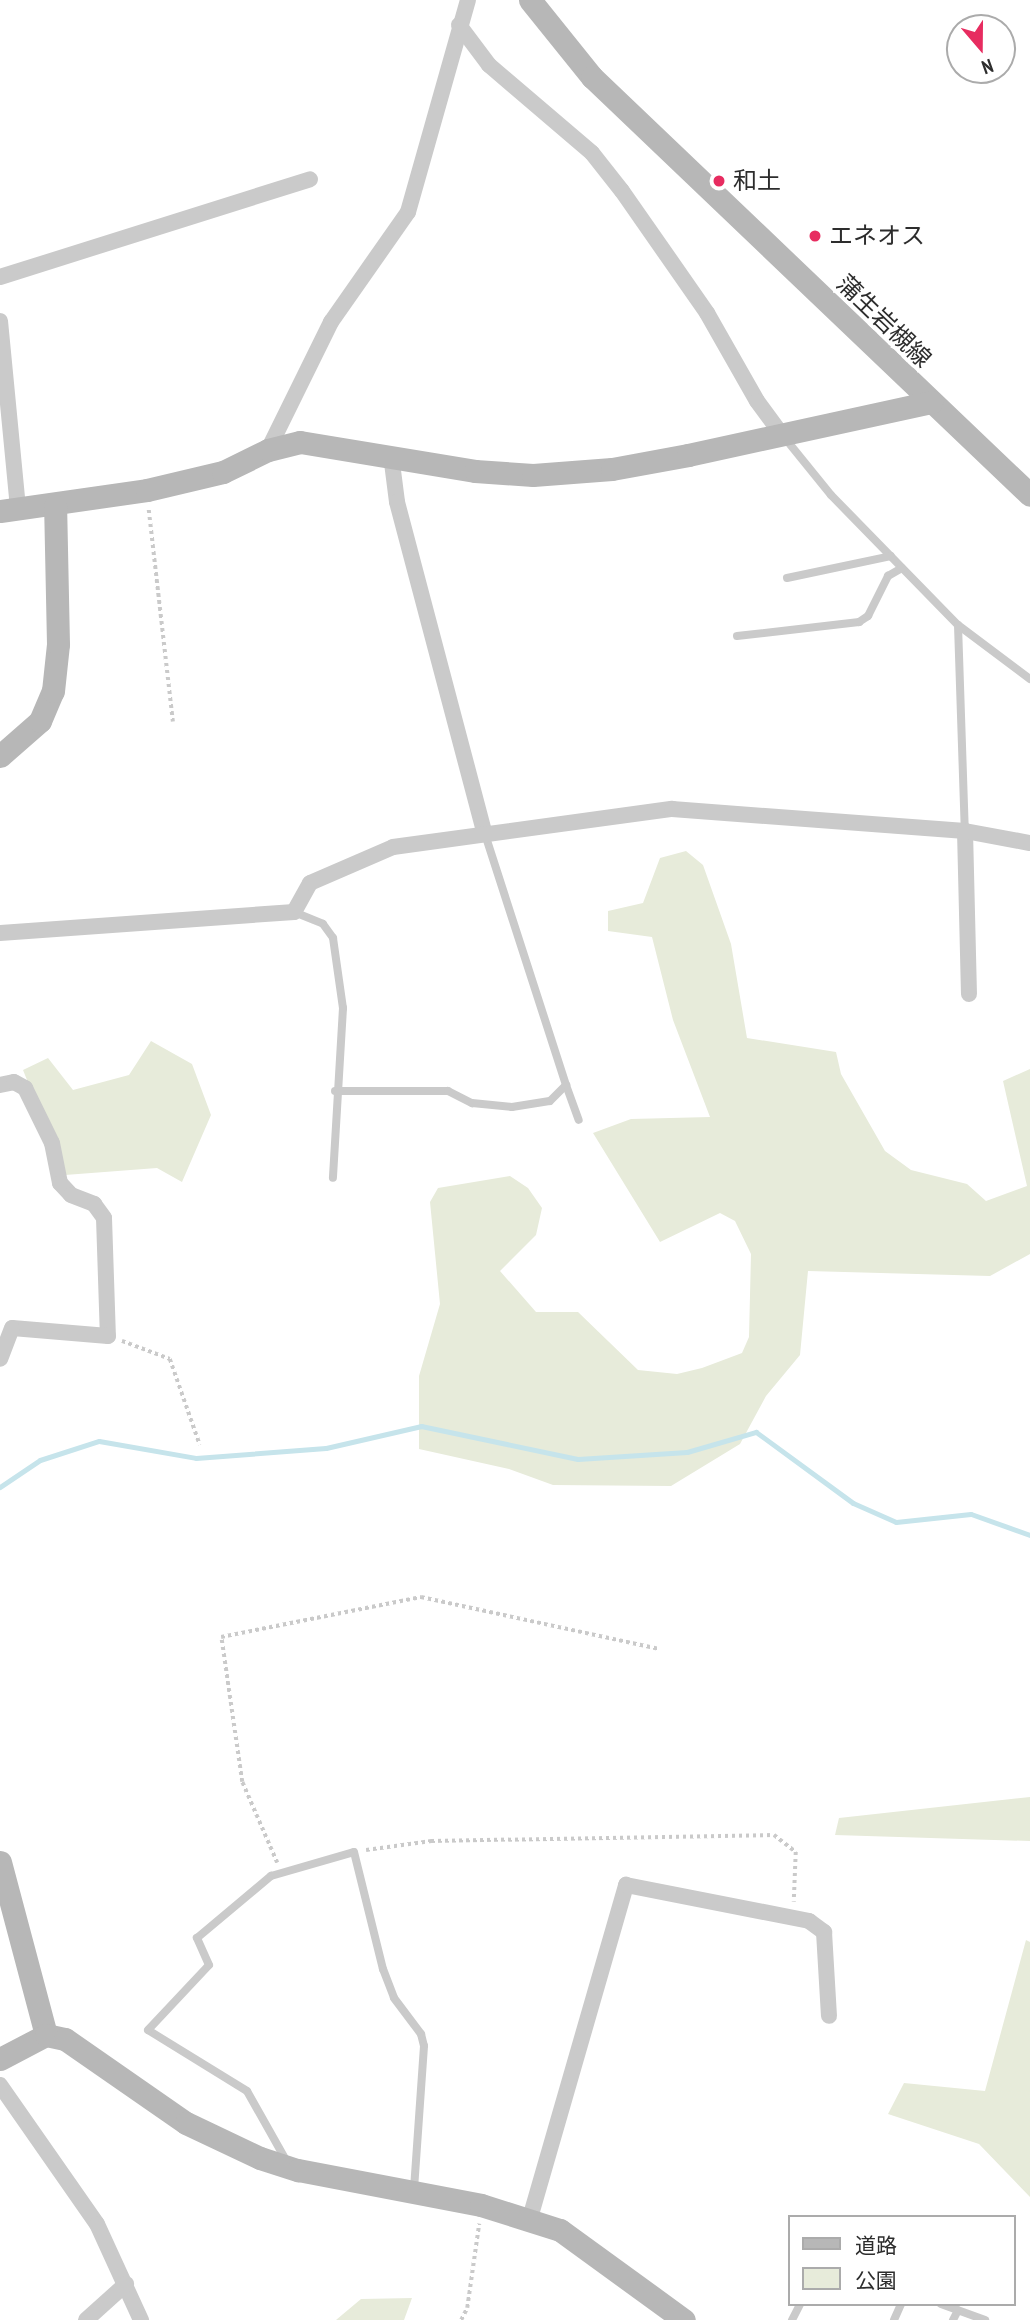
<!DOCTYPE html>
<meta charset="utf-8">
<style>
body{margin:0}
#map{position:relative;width:1030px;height:2320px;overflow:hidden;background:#fff;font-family:"PT Sans Narrow","Noto Sans JP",sans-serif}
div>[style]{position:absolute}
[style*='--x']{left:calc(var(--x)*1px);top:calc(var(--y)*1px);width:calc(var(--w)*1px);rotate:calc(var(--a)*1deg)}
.green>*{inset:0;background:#e7ebda}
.stream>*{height:5px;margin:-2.5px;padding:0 2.5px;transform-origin:2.5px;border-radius:2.5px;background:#c6e4eb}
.path>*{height:3.5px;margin-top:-1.75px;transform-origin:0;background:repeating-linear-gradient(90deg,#cacaca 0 3.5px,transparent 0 7px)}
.lane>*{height:8px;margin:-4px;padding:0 4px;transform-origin:4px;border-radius:4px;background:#cacaca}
.street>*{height:16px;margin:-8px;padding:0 8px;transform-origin:8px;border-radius:8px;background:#cacaca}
.secondary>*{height:23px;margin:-11.5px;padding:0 11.5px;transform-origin:11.5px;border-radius:11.5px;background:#b7b7b7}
.dots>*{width:19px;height:19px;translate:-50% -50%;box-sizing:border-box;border:4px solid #fff;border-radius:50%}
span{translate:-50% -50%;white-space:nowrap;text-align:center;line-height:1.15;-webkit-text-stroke:7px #fff;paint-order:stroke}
.poi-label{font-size:24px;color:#2d2d2d}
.left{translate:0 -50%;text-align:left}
.street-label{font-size:24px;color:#2d2d2d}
.legend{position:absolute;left:788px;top:2215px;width:228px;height:91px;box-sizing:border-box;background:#fff;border:2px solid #ababab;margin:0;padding:9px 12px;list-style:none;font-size:21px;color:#2d2d2d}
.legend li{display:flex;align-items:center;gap:14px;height:35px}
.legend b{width:35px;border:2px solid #ababab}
.north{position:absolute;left:946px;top:14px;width:70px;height:70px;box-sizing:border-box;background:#fff;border:2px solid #ababab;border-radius:50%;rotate:160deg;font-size:19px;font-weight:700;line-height:28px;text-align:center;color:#2d2d2d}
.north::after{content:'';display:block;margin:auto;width:24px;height:32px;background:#e72c60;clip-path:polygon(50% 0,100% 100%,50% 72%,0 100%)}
</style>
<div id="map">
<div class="green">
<div style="clip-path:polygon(686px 851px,703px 865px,731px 944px,747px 1038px,836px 1052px,841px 1074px,885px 1151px,911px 1170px,967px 1184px,986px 1201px,1027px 1186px,1003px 1081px,1030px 1069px,1030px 1254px,990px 1276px,808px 1271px,800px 1355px,766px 1396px,740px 1444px,671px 1486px,553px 1485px,509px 1469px,419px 1449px,419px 1376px,440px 1304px,430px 1202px,438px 1188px,510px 1176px,528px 1188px,542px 1208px,536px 1235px,500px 1271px,536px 1312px,578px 1312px,638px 1370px,677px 1374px,702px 1368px,742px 1353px,749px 1337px,751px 1254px,735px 1221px,720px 1213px,660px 1242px,593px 1133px,631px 1119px,710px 1117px,673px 1020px,652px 937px,608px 931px,608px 911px,643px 903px,660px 858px)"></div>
<div style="clip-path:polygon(151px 1041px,192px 1064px,211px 1115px,182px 1182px,157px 1168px,65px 1175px,23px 1070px,48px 1058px,73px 1090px,129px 1075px)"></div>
<div style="clip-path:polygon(1030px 1797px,1030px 1841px,835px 1835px,839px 1818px)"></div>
<div style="clip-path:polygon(1026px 1940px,1030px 1942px,1030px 2197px,979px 2144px,888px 2114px,904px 2083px,985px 2091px)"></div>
<div style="clip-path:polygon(412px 2298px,404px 2320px,336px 2320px,361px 2299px)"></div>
</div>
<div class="stream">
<div style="--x:0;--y:1487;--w:48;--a:-34"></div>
<div style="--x:40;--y:1460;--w:62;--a:-17.9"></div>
<div style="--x:99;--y:1441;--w:98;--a:9.9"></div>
<div style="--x:196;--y:1458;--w:130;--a:-4.4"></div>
<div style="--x:326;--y:1448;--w:98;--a:-13"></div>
<div style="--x:421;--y:1426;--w:160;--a:11.9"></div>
<div style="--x:578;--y:1459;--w:109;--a:-3.7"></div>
<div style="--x:687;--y:1452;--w:72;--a:-16.2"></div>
<div style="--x:756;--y:1432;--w:120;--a:36.2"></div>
<div style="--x:853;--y:1503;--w:47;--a:23.8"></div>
<div style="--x:896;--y:1522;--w:75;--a:-6.1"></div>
<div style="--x:971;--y:1514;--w:63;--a:19.6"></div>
</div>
<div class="path">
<div style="--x:149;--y:510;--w:213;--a:83.5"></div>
<div style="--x:122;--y:1341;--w:51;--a:20.6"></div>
<div style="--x:170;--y:1359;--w:91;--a:70.8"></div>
<div style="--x:366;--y:1850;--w:66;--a:-7.9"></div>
<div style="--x:431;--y:1841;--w:343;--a:-1"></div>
<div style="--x:774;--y:1835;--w:28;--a:38"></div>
<div style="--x:796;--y:1852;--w:50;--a:92.3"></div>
<div style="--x:277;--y:1863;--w:88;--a:-113.4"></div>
<div style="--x:242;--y:1782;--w:147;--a:-98.2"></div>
<div style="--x:221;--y:1637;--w:204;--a:-11.3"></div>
<div style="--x:421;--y:1597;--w:244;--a:12.3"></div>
<div style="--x:461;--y:2320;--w:13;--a:-63"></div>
<div style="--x:467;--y:2308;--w:85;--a:-81.9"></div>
</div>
<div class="lane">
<div style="--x:784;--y:437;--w:75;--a:51"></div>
<div style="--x:831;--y:495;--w:182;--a:45.7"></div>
<div style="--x:958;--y:625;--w:90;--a:36.9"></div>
<div style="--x:787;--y:578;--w:106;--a:-11.9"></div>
<div style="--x:958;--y:625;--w:206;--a:88.1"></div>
<div style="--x:737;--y:636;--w:123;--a:-6.5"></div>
<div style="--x:859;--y:622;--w:11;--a:-34"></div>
<div style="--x:868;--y:616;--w:45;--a:-63.4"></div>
<div style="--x:888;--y:576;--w:16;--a:-30"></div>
<div style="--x:294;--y:912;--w:31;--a:22"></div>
<div style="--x:323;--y:924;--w:17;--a:54"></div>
<div style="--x:333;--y:938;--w:71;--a:81.9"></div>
<div style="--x:343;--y:1008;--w:170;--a:93.4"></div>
<div style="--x:566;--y:1085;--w:37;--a:70"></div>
<div style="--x:335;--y:1091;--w:113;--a:0"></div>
<div style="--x:448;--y:1091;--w:27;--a:27"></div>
<div style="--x:472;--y:1103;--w:40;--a:5.7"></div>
<div style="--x:512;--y:1107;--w:38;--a:-9"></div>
<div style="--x:550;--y:1101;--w:23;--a:-45"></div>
<div style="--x:566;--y:1085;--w:264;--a:-107.9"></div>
<div style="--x:287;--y:2162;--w:81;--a:-119.4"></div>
<div style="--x:247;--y:2091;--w:116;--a:-148.4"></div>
<div style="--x:148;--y:2030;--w:89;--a:-46.8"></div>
<div style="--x:209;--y:1965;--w:30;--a:-114"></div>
<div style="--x:197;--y:1938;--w:97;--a:-40"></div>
<div style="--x:271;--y:1876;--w:86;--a:-16.1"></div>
<div style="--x:354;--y:1852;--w:121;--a:76.1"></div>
<div style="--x:383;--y:1969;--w:31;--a:69"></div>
<div style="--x:394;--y:1998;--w:45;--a:53.1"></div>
<div style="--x:421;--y:2034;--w:12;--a:76"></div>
<div style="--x:424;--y:2046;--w:144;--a:94"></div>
<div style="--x:941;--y:2304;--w:47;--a:20"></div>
<div style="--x:792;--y:2320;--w:18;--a:-63"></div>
<div style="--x:894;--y:2320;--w:17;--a:-66"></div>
<div style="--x:953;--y:2320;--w:11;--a:-63"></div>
</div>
<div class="street">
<div style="--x:459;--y:25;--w:50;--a:53.1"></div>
<div style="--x:489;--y:65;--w:135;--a:40.5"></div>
<div style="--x:592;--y:153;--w:48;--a:51.7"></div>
<div style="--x:622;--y:191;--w:149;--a:55.1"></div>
<div style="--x:707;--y:313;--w:101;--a:60.4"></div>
<div style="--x:757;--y:401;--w:42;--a:53.7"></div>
<div style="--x:0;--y:277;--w:325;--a:-17.5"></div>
<div style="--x:0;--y:321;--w:189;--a:84.5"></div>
<div style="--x:268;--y:450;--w:143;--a:-63.8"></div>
<div style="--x:331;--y:322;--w:134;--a:-55"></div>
<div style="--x:408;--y:212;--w:220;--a:-74.2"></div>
<div style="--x:391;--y:455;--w:47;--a:82.7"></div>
<div style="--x:397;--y:502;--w:341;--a:75.2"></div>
<div style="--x:965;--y:831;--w:163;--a:88.6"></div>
<div style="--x:0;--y:933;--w:295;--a:-4.1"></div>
<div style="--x:294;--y:912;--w:33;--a:-61"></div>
<div style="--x:310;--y:883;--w:90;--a:-23.4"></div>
<div style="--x:393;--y:847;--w:282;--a:-7.8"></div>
<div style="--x:672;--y:809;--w:294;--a:4.3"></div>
<div style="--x:965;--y:831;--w:66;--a:10.5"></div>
<div style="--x:0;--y:1085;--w:14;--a:-12"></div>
<div style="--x:14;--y:1082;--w:13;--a:29"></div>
<div style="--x:25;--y:1088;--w:61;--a:63.9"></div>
<div style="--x:52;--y:1143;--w:41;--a:78.7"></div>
<div style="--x:60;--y:1183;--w:16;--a:47"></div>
<div style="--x:71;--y:1195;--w:25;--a:21"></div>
<div style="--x:94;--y:1204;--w:17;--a:54"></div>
<div style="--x:104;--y:1218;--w:118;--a:88.1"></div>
<div style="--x:108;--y:1336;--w:96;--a:-175.2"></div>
<div style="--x:12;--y:1328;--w:33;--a:111"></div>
<div style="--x:0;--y:2085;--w:169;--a:55.1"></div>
<div style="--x:97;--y:2224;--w:106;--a:65.4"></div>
<div style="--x:530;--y:2218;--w:347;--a:-73.9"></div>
<div style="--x:626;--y:1885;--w:187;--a:11.1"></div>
<div style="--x:809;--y:1921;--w:19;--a:36"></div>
<div style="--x:824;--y:1932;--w:84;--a:86.6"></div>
<div style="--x:86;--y:2320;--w:54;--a:-42"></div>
</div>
<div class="secondary">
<div style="--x:530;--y:0;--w:99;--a:51.2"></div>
<div style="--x:592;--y:77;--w:605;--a:43.66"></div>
<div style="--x:0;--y:511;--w:148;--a:-8.1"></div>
<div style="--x:147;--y:490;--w:78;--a:-13.3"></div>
<div style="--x:223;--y:472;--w:50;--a:-26.1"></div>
<div style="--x:268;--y:450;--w:33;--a:-14"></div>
<div style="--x:300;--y:442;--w:177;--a:9.4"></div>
<div style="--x:475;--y:471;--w:58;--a:3.9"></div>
<div style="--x:533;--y:475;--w:79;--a:-4.3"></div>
<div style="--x:612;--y:469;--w:77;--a:-10.4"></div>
<div style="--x:688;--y:455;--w:249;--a:-12.3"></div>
<div style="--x:0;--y:756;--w:53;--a:-41.2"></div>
<div style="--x:40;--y:721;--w:33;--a:-67"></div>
<div style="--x:53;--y:691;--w:47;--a:-83.9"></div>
<div style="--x:58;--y:644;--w:138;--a:-91.2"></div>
<div style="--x:0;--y:1862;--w:179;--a:75.1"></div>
<div style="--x:0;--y:2059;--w:52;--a:-27.6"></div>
<div style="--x:46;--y:2035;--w:19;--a:12"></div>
<div style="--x:65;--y:2039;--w:147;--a:34.8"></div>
<div style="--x:186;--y:2123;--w:82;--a:25.3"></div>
<div style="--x:260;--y:2158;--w:40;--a:18"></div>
<div style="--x:298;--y:2170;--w:186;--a:10.8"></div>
<div style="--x:481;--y:2205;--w:83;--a:17.6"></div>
<div style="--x:560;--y:2230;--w:153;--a:36"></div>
</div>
<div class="dots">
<div style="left:719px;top:181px;background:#e72c60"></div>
<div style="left:815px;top:236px;background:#e72c60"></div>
</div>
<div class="poi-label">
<span class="left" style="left:733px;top:181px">和土</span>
<span class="left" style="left:829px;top:236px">エネオス</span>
</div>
<div class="street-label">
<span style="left:884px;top:321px;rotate:44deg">蒲生岩槻線</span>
</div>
<ul class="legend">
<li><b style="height:9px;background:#b7b7b7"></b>道路</li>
<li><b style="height:19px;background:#e7ebda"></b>公園</li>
</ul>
<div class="north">N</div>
</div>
